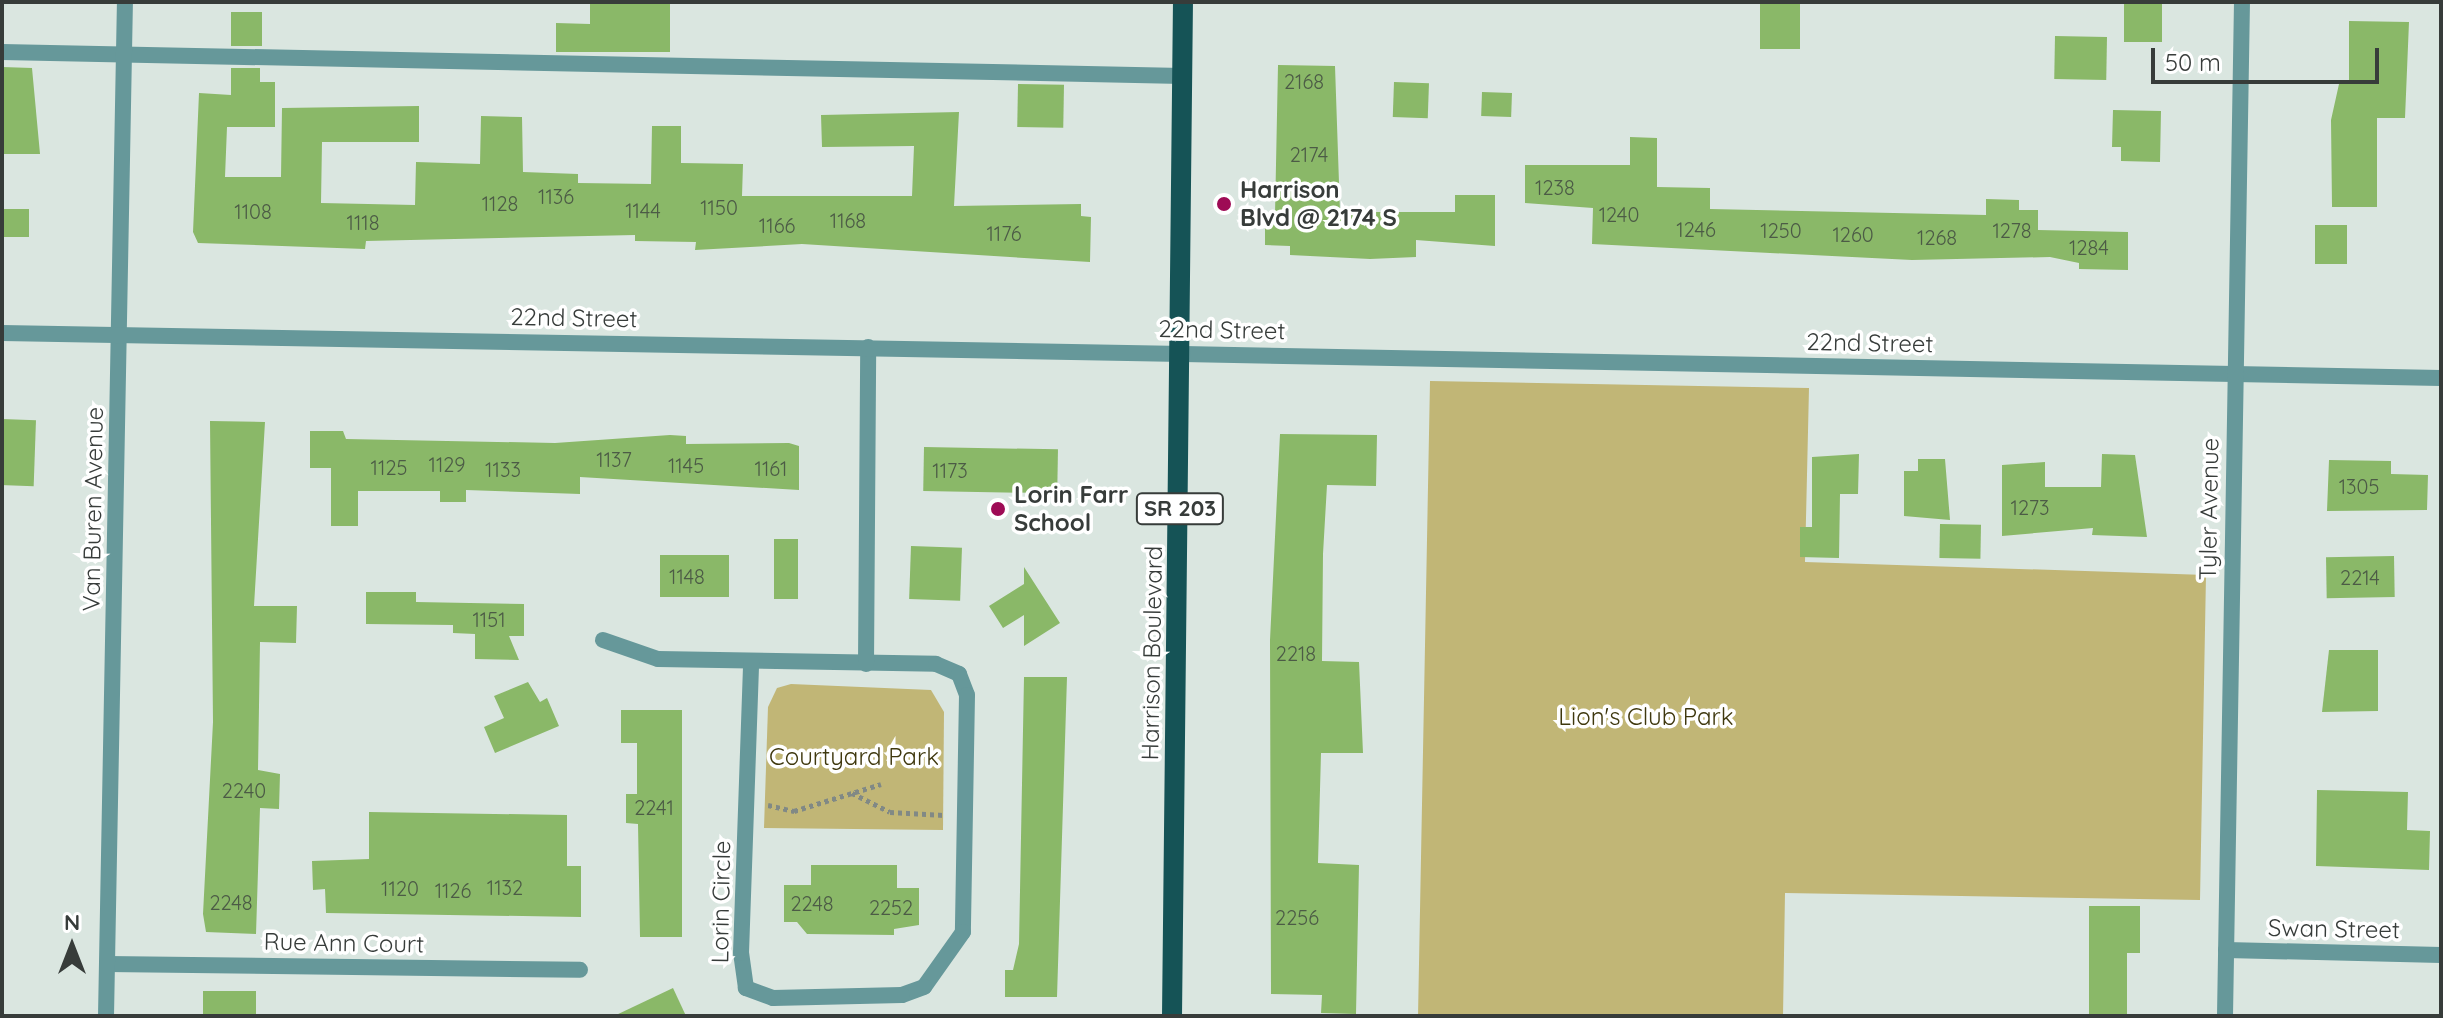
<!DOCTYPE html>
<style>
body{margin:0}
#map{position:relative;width:2443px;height:1018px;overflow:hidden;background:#dae6e0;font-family:Quicksand,sans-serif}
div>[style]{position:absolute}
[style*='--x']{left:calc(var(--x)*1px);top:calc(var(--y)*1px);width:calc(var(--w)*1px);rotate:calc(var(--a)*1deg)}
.green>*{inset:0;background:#c1b676}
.building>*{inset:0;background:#8ab868;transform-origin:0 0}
.path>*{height:5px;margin-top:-2.5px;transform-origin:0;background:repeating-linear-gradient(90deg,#818985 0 4px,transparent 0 8px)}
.service>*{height:16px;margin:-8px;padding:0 8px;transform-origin:8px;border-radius:8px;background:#66989a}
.minor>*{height:16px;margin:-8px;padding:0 8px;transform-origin:8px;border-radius:8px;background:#66989a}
.tertiary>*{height:16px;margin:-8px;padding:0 8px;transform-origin:8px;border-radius:8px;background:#66989a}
.primary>*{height:20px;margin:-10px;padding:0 10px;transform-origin:10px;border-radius:10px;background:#155356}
.dots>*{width:22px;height:22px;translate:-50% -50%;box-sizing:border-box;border:4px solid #fff;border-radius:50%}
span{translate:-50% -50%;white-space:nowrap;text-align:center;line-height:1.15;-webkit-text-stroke:7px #fff;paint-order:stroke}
.number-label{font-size:20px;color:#4c5b46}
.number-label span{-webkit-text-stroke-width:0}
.shield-label span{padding:2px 6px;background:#fff;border:2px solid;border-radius:6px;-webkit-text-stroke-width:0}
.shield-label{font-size:22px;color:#373c3a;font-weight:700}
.poi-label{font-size:24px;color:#373c3a;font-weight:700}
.left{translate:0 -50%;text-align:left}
.street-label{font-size:24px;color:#373c3a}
.park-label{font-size:24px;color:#3f380e}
.frame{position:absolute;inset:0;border:4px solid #373c3a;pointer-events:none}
.north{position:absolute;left:32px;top:906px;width:80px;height:80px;-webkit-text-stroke:6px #fff;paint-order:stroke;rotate:0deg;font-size:22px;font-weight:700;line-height:32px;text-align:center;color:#373c3a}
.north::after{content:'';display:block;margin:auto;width:28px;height:36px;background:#373c3a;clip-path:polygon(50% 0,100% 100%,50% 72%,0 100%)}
.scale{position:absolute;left:2151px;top:48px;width:228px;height:36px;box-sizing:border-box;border:4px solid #373c3a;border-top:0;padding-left:10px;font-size:24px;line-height:28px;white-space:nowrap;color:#373c3a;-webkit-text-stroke:6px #fff;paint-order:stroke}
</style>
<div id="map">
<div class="green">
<div style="clip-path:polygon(1430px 381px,1809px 388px,1805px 562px,2206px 575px,2200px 900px,1785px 893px,1783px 1016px,1418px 1016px)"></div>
<div style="clip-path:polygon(791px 684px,931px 690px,944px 712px,943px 830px,764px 828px,768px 707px,777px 688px)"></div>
</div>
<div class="building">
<div style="clip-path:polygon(590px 2px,670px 2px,670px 52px,556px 52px,556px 23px,590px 24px)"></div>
<div style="left:1760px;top:2px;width:40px;height:47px"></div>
<div style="left:2124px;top:2px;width:38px;height:40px"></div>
<div style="left:231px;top:12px;width:31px;height:34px"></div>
<div style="clip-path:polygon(2349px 21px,2409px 22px,2405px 118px,2377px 118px,2377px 207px,2332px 207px,2331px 120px,2339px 84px,2349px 84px)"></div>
<div style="left:2055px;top:36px;width:52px;height:43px;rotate:1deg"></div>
<div style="clip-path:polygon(1278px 65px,1335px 66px,1340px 212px,1455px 212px,1455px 195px,1495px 195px,1495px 246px,1416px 240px,1416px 257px,1370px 259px,1290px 255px,1290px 246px,1265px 245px,1265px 214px,1275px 214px)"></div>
<div style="clip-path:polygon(2px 67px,32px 68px,40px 154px,2px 154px)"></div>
<div style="clip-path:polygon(231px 68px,260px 68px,260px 82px,275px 82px,275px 127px,227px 127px,225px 177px,281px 177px,282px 108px,419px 106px,419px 142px,322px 142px,321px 203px,415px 205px,416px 162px,480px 164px,481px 116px,522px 117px,523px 172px,578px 174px,578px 183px,651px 184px,652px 126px,681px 126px,681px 163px,743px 164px,742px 196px,912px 196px,914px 146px,822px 147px,821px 115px,959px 112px,954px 206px,1081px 204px,1081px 216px,1091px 217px,1090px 262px,802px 244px,695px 250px,696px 242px,635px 241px,635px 235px,366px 241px,365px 249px,198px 243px,193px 232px,199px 93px,231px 95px)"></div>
<div style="left:1394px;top:82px;width:35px;height:35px;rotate:2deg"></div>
<div style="left:1018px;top:84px;width:46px;height:43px;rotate:1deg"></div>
<div style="left:1482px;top:92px;width:30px;height:24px;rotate:2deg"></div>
<div style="clip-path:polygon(2113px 110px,2161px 111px,2160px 162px,2121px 161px,2121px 147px,2112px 147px)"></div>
<div style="clip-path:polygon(1630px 137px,1657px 138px,1657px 187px,1710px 188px,1710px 209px,1986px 215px,1986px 199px,2019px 200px,2019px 210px,2038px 210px,2038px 230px,2128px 232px,2128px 270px,2079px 269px,2079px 263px,2050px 257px,1912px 260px,1592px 244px,1593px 208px,1525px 203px,1525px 165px,1630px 165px)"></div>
<div style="left:2px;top:209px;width:27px;height:28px"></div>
<div style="left:2315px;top:225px;width:32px;height:39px"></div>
<div style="left:2px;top:419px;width:34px;height:66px;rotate:2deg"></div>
<div style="clip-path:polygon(210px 421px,265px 422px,254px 606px,297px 606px,296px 643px,260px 642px,258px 770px,280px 774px,279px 809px,260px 808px,256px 934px,206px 932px,203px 914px,213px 722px)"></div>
<div style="clip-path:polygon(310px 431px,343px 431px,346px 439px,555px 443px,670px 435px,686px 436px,686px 444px,789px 443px,799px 446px,799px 490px,580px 477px,580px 494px,466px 490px,466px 502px,440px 502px,440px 491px,358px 491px,358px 526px,331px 526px,331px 468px,310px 468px)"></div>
<div style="clip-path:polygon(1280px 434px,1377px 435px,1376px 486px,1327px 485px,1323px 554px,1322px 661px,1359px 662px,1363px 753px,1321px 753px,1318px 863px,1359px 865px,1356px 1014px,1321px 1013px,1322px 995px,1271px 994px,1270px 640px)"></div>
<div style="left:924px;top:447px;width:134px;height:44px;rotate:1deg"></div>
<div style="clip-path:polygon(1859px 454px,1858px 494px,1840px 494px,1839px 558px,1800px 557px,1800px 527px,1812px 527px,1812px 457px)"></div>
<div style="clip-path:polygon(2102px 454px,2135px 455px,2147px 537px,2092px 535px,2093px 528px,2002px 536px,2002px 465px,2045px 462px,2045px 487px,2101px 487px)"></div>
<div style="clip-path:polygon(1918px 459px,1945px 459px,1950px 520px,1904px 516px,1904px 471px,1918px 471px)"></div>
<div style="clip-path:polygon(2329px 460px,2391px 461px,2391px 474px,2428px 475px,2427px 510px,2327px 511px)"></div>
<div style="left:1940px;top:524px;width:41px;height:34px;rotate:1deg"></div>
<div style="left:774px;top:539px;width:24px;height:60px"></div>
<div style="left:911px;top:546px;width:51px;height:53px;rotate:2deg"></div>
<div style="left:660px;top:555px;width:69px;height:42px"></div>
<div style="left:2394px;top:556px;width:41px;height:68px;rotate:89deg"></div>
<div style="clip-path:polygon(1024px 567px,1060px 623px,1024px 646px,1024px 615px,1003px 628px,989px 606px,1024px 584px)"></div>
<div style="clip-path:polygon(366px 592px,416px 592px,416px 602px,524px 604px,524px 636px,509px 636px,519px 660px,475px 659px,475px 634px,453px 633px,453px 625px,366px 624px)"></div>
<div style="clip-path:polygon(2329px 650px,2378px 650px,2378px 711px,2322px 712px)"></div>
<div style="clip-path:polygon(1024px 677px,1067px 677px,1057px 997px,1005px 997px,1005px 970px,1013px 970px,1019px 944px)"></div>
<div style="clip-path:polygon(528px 682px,540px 702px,547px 698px,559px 726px,495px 753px,484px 727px,504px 718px,494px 696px)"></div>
<div style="clip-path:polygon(621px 710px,682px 710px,682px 937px,640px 937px,638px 824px,626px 823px,626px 794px,637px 794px,637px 743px,621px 743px)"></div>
<div style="clip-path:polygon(2317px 790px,2408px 792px,2407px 830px,2430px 831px,2429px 870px,2316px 866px)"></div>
<div style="clip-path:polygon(369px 812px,567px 815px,567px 866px,581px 866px,581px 917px,326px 913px,325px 889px,313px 890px,312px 861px,369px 859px)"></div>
<div style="clip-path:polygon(811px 865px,897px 865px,897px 888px,919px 888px,919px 925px,894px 929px,894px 935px,807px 934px,797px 922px,784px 922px,784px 885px,811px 885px)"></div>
<div style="clip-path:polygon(2089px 906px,2140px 906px,2140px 953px,2127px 953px,2127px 1016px,2089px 1016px)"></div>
<div style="clip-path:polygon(673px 988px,686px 1016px,614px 1016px)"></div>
<div style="left:203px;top:991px;width:53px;height:25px"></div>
</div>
<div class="path">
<div style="--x:852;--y:793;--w:42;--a:26.6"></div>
<div style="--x:890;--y:812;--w:54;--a:3.2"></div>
<div style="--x:768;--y:805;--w:27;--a:13"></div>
<div style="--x:794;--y:811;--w:91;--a:-17.2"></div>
</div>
<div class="service">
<div style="--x:2;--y:52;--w:1181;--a:1.16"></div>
</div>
<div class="minor">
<div style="--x:1183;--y:354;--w:1258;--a:1.09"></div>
<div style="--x:603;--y:640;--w:58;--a:19.1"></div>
<div style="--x:658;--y:659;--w:278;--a:1"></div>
<div style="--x:936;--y:664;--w:25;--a:23"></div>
<div style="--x:959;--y:674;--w:22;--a:69"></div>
<div style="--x:967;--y:695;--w:237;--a:91"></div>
<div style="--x:963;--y:932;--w:67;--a:125.3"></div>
<div style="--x:924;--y:987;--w:23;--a:160"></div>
<div style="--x:902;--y:995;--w:129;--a:178.7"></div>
<div style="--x:773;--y:998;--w:29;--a:-160"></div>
<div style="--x:746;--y:988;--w:35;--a:-98"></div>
<div style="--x:741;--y:953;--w:291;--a:-88"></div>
<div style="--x:866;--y:664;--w:317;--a:-89.6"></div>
<div style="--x:2226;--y:950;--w:215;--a:1.3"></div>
<div style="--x:107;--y:964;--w:473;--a:0.7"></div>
<div style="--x:106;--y:1016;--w:1014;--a:-88.93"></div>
<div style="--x:2225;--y:1016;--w:1014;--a:-89.04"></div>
</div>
<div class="tertiary">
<div style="--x:2;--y:333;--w:1181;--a:1.02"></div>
</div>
<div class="primary">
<div style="--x:1172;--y:1016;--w:1014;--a:-89.38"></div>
</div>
<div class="dots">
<div style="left:1224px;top:204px;background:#9e0b55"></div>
<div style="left:998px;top:509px;background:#9e0b55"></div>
</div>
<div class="number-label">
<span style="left:1304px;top:81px">2168</span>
<span style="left:1309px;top:154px">2174</span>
<span style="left:1555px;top:187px">1238</span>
<span style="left:556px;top:196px">1136</span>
<span style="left:500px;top:203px">1128</span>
<span style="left:719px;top:207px">1150</span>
<span style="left:643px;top:210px">1144</span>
<span style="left:253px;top:211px">1108</span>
<span style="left:1619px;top:214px">1240</span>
<span style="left:848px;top:220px">1168</span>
<span style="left:363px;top:222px">1118</span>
<span style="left:777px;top:225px">1166</span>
<span style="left:1696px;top:229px">1246</span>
<span style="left:1781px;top:230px">1250</span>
<span style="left:2012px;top:230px">1278</span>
<span style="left:1004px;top:233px">1176</span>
<span style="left:1853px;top:234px">1260</span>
<span style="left:1937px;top:237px">1268</span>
<span style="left:2089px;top:247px">1284</span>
<span style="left:614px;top:459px">1137</span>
<span style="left:447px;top:464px">1129</span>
<span style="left:686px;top:465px">1145</span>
<span style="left:389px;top:467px">1125</span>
<span style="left:771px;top:468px">1161</span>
<span style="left:503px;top:469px">1133</span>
<span style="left:950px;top:470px">1173</span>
<span style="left:2359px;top:486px">1305</span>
<span style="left:2030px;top:507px">1273</span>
<span style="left:687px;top:576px">1148</span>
<span style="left:2360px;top:577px">2214</span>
<span style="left:489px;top:619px">1151</span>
<span style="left:1296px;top:653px">2218</span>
<span style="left:244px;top:790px">2240</span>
<span style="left:654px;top:807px">2241</span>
<span style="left:505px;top:887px">1132</span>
<span style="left:400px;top:888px">1120</span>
<span style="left:453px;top:890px">1126</span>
<span style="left:231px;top:902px">2248</span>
<span style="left:812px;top:903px">2248</span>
<span style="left:891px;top:907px">2252</span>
<span style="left:1297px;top:917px">2256</span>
</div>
<div class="shield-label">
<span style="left:1180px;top:509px">SR 203</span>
</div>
<div class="poi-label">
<span class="left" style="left:1240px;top:204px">Harrison<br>Blvd @ 2174 S</span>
<span class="left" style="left:1014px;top:509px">Lorin Farr<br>School</span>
</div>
<div class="street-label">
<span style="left:574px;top:318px;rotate:1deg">22nd Street</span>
<span style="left:1222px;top:330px;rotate:1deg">22nd Street</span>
<span style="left:1870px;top:343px;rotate:1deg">22nd Street</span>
<span style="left:93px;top:509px;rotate:-89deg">Van Buren Avenue</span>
<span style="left:2209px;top:509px;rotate:-89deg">Tyler Avenue</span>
<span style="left:1152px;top:653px;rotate:-89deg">Harrison Boulevard</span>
<span style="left:721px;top:902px;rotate:-89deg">Lorin Circle</span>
<span style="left:2334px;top:929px;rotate:1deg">Swan Street</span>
<span style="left:344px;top:943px;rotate:1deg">Rue Ann Court</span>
</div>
<div class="park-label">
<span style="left:1646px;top:717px">Lion's Club Park</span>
<span style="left:854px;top:757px">Courtyard Park</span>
</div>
<div class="frame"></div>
<div class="north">N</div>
<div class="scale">50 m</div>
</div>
